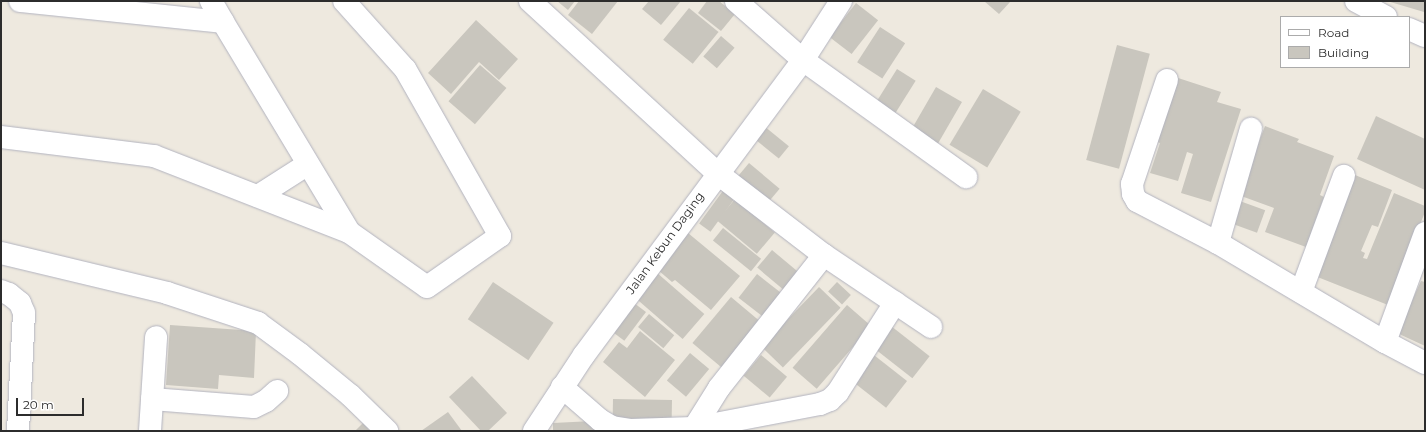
<!DOCTYPE html>
<style>
body{margin:0}
#map{position:relative;width:1426px;height:432px;overflow:hidden;background:#eee9df;font-family:Montserrat,sans-serif}
div>[style]{position:absolute}
[style*='--x']{left:calc(var(--x)*1px);top:calc(var(--y)*1px);width:calc(var(--w)*1px);rotate:calc(var(--a)*1deg)}
.building>*{inset:0;background:#c9c6be;transform-origin:0 0}
.roads{filter:drop-shadow(0 0 1px #b2b3bf) drop-shadow(0 0 1px #b2b3bf)}
.minor>*{height:22px;margin:-11px;padding:0 11px;transform-origin:11px;border-radius:11px;background:#fff}
span{translate:-50% -50%;white-space:nowrap;text-align:center;line-height:1.15;-webkit-text-stroke:3.5px #fff;paint-order:stroke}
.street-label{font-size:12px;color:#2c2c2c}
.frame{position:absolute;inset:0;border:2px solid #2c2c2c;pointer-events:none}
.legend{position:absolute;left:1280px;top:16px;width:130px;height:52px;box-sizing:border-box;background:#fff;border:1px solid #ababab;margin:0;padding:5px 7px;list-style:none;font-size:12px;color:#2c2c2c}
.legend li{display:flex;align-items:center;gap:8px;height:20px}
.legend b{width:20px;border:1px solid #ababab}
.scale{position:absolute;left:16px;top:398px;width:68px;height:18px;box-sizing:border-box;border:2px solid #2c2c2c;border-top:0;padding-left:5px;font-size:12px;line-height:14px;white-space:nowrap;color:#2c2c2c;-webkit-text-stroke:3px #fff;paint-order:stroke}
</style>
<div id="map">
<div class="building">
<div style="clip-path:polygon(557px 1px,575px 1px,568px 10px)"></div>
<div style="clip-path:polygon(579px 1px,618px 1px,592px 34px,568px 15px)"></div>
<div style="clip-path:polygon(649px 1px,681px 1px,661px 25px,642px 9px)"></div>
<div style="clip-path:polygon(707px 1px,719px 1px,735px 14px,721px 31px,698px 13px)"></div>
<div style="clip-path:polygon(984px 1px,1011px 1px,999px 14px)"></div>
<div style="clip-path:polygon(1387px 1px,1425px 1px,1425px 10px,1424px 12px)"></div>
<div style="left:856px;top:3px;width:28px;height:43px;rotate:38deg"></div>
<div style="left:689px;top:8px;width:38px;height:41px;rotate:39deg"></div>
<div style="clip-path:polygon(476px 20px,518px 59px,499px 80px,479px 62px,451px 94px,428px 73px)"></div>
<div style="left:880px;top:27px;width:30px;height:42px;rotate:33deg"></div>
<div style="left:721px;top:36px;width:18px;height:27px;rotate:41deg"></div>
<div style="left:1117px;top:45px;width:34px;height:119px;rotate:15deg"></div>
<div style="left:480px;top:65px;width:35px;height:48px;rotate:41deg"></div>
<div style="left:897px;top:69px;width:22px;height:42px;rotate:32deg"></div>
<div style="clip-path:polygon(1172px 76px,1221px 92px,1217px 102px,1241px 109px,1211px 202px,1181px 193px,1193px 154px,1187px 152px,1178px 181px,1150px 173px,1160px 143px,1151px 140px)"></div>
<div style="left:936px;top:87px;width:30px;height:50px;rotate:30deg"></div>
<div style="left:983px;top:89px;width:44px;height:65px;rotate:31deg"></div>
<div style="clip-path:polygon(1376px 116px,1425px 139px,1425px 190px,1357px 159px)"></div>
<div style="left:764px;top:126px;width:32px;height:16px;rotate:39deg"></div>
<div style="clip-path:polygon(1265px 126px,1299px 139px,1297px 142px,1334px 156px,1320px 195px,1324px 197px,1306px 247px,1265px 232px,1274px 208px,1233px 193px,1252px 160px)"></div>
<div style="left:749px;top:163px;width:40px;height:24px;rotate:40deg"></div>
<div style="clip-path:polygon(1355px 175px,1392px 190px,1378px 227px,1372px 225px,1361px 251px,1365px 253px,1363px 258px,1367px 259px,1394px 193px,1425px 206px,1425px 212px,1388px 305px,1315px 276px)"></div>
<div style="left:725px;top:188px;width:14px;height:44px;rotate:36deg"></div>
<div style="left:735px;top:199px;width:52px;height:28px;rotate:40deg"></div>
<div style="left:1237px;top:200px;width:30px;height:24px;rotate:20deg"></div>
<div style="left:723px;top:228px;width:49px;height:16px;rotate:39deg"></div>
<div style="clip-path:polygon(688px 233px,740px 276px,711px 310px,675px 280px,672px 282px,658px 270px)"></div>
<div style="left:772px;top:250px;width:34px;height:23px;rotate:40deg"></div>
<div style="left:656px;top:272px;width:64px;height:33px;rotate:41deg"></div>
<div style="left:757px;top:274px;width:36px;height:30px;rotate:38deg"></div>
<div style="clip-path:polygon(1421px 281px,1425px 282px,1425px 346px,1397px 333px)"></div>
<div style="left:493px;top:282px;width:73px;height:45px;rotate:34deg"></div>
<div style="left:837px;top:282px;width:19px;height:13px;rotate:43deg"></div>
<div style="left:819px;top:287px;width:30px;height:83px;rotate:44deg"></div>
<div style="left:731px;top:297px;width:40px;height:60px;rotate:40deg"></div>
<div style="left:634px;top:303px;width:15px;height:36px;rotate:37deg"></div>
<div style="left:847px;top:305px;width:32px;height:83px;rotate:41deg"></div>
<div style="left:649px;top:314px;width:33px;height:17px;rotate:40deg"></div>
<div style="clip-path:polygon(170px 325px,256px 331px,254px 378px,219px 375px,218px 389px,166px 385px)"></div>
<div style="left:891px;top:326px;width:49px;height:28px;rotate:38deg"></div>
<div style="clip-path:polygon(640px 331px,675px 360px,645px 397px,603px 362px,619px 342px,627px 348px)"></div>
<div style="left:870px;top:352px;width:47px;height:34px;rotate:38deg"></div>
<div style="left:690px;top:353px;width:25px;height:36px;rotate:40deg"></div>
<div style="left:761px;top:355px;width:34px;height:27px;rotate:40deg"></div>
<div style="clip-path:polygon(472px 376px,507px 413px,488px 431px,481px 431px,449px 397px)"></div>
<div style="left:613px;top:399px;width:59px;height:26px;rotate:1deg"></div>
<div style="clip-path:polygon(448px 412px,462px 431px,421px 431px)"></div>
<div style="clip-path:polygon(593px 421px,594px 431px,553px 431px,553px 423px)"></div>
<div style="clip-path:polygon(363px 423px,370px 431px,355px 431px)"></div>
</div>
<div class="roads">
<div class="minor">
<div style="--x:20;--y:1;--w:204;--a:5.9"></div>
<div style="--x:223;--y:22;--w:245;--a:59"></div>
<div style="--x:211;--y:1;--w:24;--a:60"></div>
<div style="--x:530;--y:1;--w:254;--a:42.6"></div>
<div style="--x:717;--y:173;--w:135;--a:37.5"></div>
<div style="--x:824;--y:255;--w:169;--a:128.3"></div>
<div style="--x:719;--y:388;--w:47;--a:122"></div>
<div style="--x:736;--y:1;--w:89;--a:41.4"></div>
<div style="--x:803;--y:60;--w:201;--a:35.7"></div>
<div style="--x:1356;--y:1;--w:34;--a:28"></div>
<div style="--x:1409;--y:29;--w:17;--a:24"></div>
<div style="--x:1167;--y:80;--w:110;--a:108.6"></div>
<div style="--x:1132;--y:184;--w:10;--a:84"></div>
<div style="--x:1133;--y:194;--w:8;--a:60"></div>
<div style="--x:1137;--y:201;--w:91;--a:27.4"></div>
<div style="--x:1218;--y:243;--w:194;--a:30.7"></div>
<div style="--x:1385;--y:342;--w:45;--a:27.7"></div>
<div style="--x:1;--y:137;--w:154;--a:7.1"></div>
<div style="--x:154;--y:156;--w:209;--a:21.3"></div>
<div style="--x:349;--y:232;--w:95;--a:35.2"></div>
<div style="--x:427;--y:287;--w:89;--a:-34.9"></div>
<div style="--x:500;--y:236;--w:192;--a:-119.6"></div>
<div style="--x:405;--y:69;--w:91;--a:-131.9"></div>
<div style="--x:258;--y:196;--w:59;--a:-32.6"></div>
<div style="--x:1218;--y:243;--w:119;--a:-73.9"></div>
<div style="--x:1;--y:253;--w:171;--a:13.5"></div>
<div style="--x:167;--y:293;--w:96;--a:18.2"></div>
<div style="--x:258;--y:323;--w:52;--a:36.4"></div>
<div style="--x:300;--y:354;--w:65;--a:39.4"></div>
<div style="--x:350;--y:395;--w:52;--a:44.2"></div>
<div style="--x:824;--y:255;--w:129;--a:33.9"></div>
<div style="--x:1;--y:291;--w:9;--a:21"></div>
<div style="--x:9;--y:294;--w:14;--a:39"></div>
<div style="--x:20;--y:303;--w:11;--a:68"></div>
<div style="--x:24;--y:313;--w:118;--a:92.9"></div>
<div style="--x:1301;--y:292;--w:124;--a:-69.7"></div>
<div style="--x:1385;--y:342;--w:116;--a:-69.8"></div>
<div style="--x:562;--y:387;--w:50;--a:41"></div>
<div style="--x:600;--y:420;--w:14;--a:30"></div>
<div style="--x:612;--y:427;--w:18;--a:9"></div>
<div style="--x:630;--y:430;--w:64;--a:-1.8"></div>
<div style="--x:694;--y:428;--w:128;--a:-10.8"></div>
<div style="--x:820;--y:404;--w:11;--a:-22"></div>
<div style="--x:830;--y:400;--w:11;--a:-45"></div>
<div style="--x:838;--y:392;--w:106;--a:-57.4"></div>
<div style="--x:152;--y:399;--w:102;--a:4.5"></div>
<div style="--x:254;--y:407;--w:13;--a:-27"></div>
<div style="--x:266;--y:401;--w:15;--a:-42"></div>
<div style="--x:150;--y:431;--w:94;--a:-86.3"></div>
<div style="--x:534;--y:431;--w:91;--a:-56.7"></div>
<div style="--x:584;--y:355;--w:367;--a:-53.4"></div>
<div style="--x:803;--y:60;--w:70;--a:-57.2"></div>
</div>
</div>
<div class="street-label">
<span style="left:665px;top:243px;rotate:-54deg">Jalan Kebun Daging</span>
</div>
<div class="frame"></div>
<ul class="legend">
<li><b style="height:5px;background:#fff"></b>Road</li>
<li><b style="height:11px;background:#c9c6be"></b>Building</li>
</ul>
<div class="scale">20 m</div>
</div>
